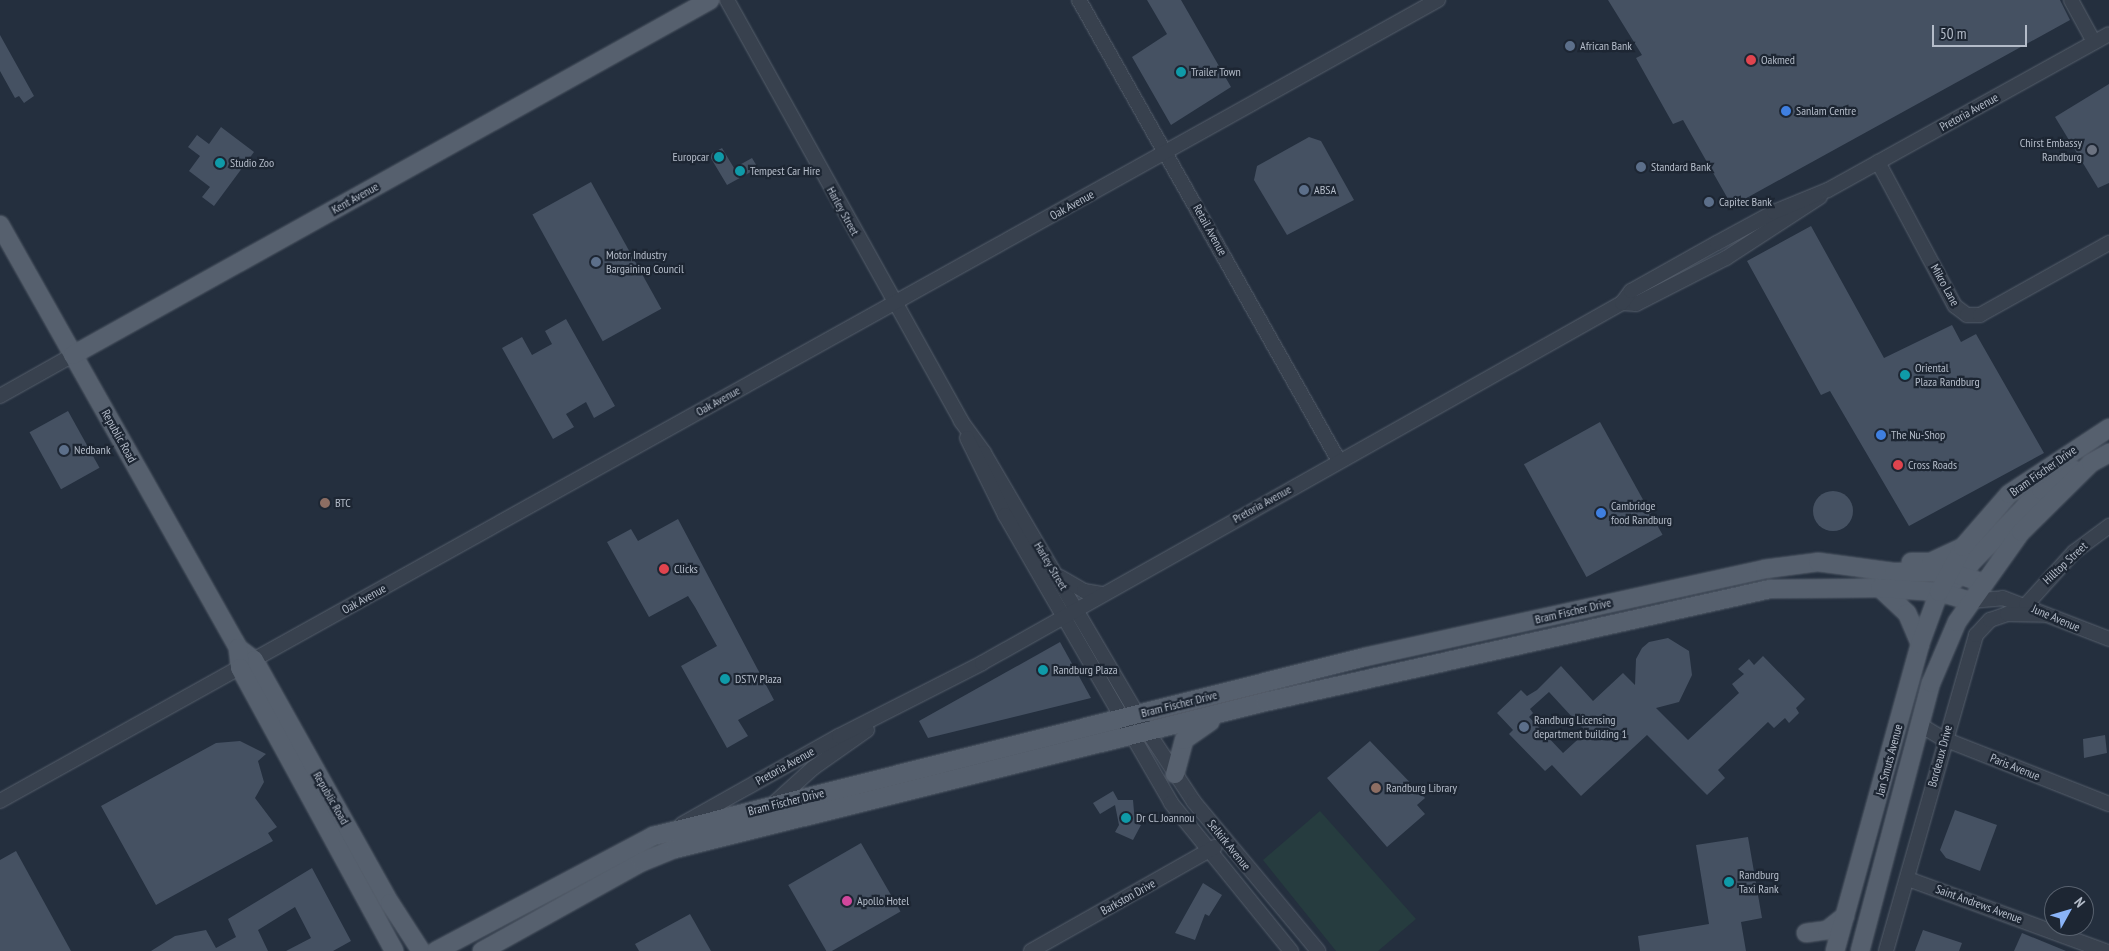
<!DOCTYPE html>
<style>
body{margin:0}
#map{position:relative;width:2109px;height:951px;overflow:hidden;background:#242f3e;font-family:"PT Sans Narrow",sans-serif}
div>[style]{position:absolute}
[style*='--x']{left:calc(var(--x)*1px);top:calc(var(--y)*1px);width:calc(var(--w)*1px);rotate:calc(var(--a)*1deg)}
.green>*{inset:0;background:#263c3f}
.building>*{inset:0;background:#455162;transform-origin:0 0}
.round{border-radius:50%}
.roads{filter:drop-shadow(0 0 1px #565f6c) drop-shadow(0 0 1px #565f6c)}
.minor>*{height:14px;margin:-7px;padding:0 7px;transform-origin:7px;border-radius:7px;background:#38414e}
.major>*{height:18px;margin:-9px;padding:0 9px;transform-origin:9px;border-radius:9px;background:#56606e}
.dots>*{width:14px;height:14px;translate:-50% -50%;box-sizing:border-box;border:2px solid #1d2633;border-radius:50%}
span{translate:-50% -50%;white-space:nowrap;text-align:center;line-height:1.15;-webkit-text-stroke:4.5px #1d2633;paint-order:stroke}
.poi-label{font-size:12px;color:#b4bcc9}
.left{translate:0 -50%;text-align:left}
.right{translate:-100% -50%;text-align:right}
.street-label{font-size:12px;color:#b4bcc9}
.north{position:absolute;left:2044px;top:886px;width:50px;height:50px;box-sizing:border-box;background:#1d2633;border:1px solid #59626f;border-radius:50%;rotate:51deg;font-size:14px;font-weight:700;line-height:20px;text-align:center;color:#b4bcc9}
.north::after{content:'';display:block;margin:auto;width:18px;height:22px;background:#8ab4f8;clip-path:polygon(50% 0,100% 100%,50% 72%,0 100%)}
.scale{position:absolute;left:1932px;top:25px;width:95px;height:22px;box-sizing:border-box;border:2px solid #b4bcc9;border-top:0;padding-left:6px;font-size:15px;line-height:18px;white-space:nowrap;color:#b4bcc9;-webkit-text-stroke:4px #1d2633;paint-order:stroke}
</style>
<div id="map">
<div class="green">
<div style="clip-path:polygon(1320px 811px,1416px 919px,1378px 951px,1336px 951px,1263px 860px)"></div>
</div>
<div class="building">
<div style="clip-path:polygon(1147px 0,1181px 0,1231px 87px,1171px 125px,1132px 57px,1167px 34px)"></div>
<div style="clip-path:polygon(1608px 0,2060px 0,2070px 20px,1732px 206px,1683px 120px,1673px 124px,1636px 58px,1642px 55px)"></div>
<div style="clip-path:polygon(0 35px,34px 96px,24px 103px,19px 96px,15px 98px,0 71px)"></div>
<div style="clip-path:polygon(2109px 84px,2109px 183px,2098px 188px,2055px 117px)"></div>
<div style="clip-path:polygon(221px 127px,254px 152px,214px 206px,202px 197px,210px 187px,189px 171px,200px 156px,188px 147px,197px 135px,209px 144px)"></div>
<div style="clip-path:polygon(1309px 137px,1321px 141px,1354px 200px,1287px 235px,1254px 180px,1257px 166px)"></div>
<div style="clip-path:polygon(722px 148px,734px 168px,752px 158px,758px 168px,727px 185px,709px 155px)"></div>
<div style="left:591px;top:182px;width:145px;height:67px;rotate:61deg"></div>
<div style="clip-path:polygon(1811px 226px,1884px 358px,1952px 325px,1961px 342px,1976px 334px,2044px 453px,1909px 526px,1830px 391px,1821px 395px,1747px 261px)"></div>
<div style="clip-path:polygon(566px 319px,615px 406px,594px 418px,586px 402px,566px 414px,574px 427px,553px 439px,502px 348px,522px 337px,532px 355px,552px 344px,545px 331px)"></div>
<div style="left:68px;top:411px;width:65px;height:44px;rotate:61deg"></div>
<div style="left:1600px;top:422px;width:129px;height:87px;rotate:61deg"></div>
<div class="round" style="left:1813px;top:491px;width:40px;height:40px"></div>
<div style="clip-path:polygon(678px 519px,774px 700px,738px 720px,748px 736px,727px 748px,681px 666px,717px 646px,695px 607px,688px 596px,649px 617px,607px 542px,631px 529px,638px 541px)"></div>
<div style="clip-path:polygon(evenodd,1668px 638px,1689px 651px,1692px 675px,1679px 702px,1656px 708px,1688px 740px,1739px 693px,1732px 684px,1744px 674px,1738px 669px,1749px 659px,1754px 665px,1763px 656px,1805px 699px,1796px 708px,1799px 713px,1789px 723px,1785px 718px,1774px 728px,1768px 722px,1718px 770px,1725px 778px,1707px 795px,1647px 735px,1581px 796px,1552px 765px,1545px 771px,1509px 734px,1513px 730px,1497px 713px,1521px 690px,1527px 696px,1537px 690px,1561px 666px,1593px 701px,1623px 673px,1635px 685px,1636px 659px,1642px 648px,1649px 642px,1668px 638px,1549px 692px,1586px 732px,1563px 753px,1529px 717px,1533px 713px,1530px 709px,1549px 692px)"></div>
<div style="clip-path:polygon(1060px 642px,1091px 698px,928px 738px,919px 721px)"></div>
<div style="clip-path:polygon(2105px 735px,2107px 753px,2084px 758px,2083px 739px)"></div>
<div style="clip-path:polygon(240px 741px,266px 754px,258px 761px,264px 782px,255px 798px,277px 827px,268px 833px,273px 841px,156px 905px,101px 806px,216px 743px)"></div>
<div style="clip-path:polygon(1370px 741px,1425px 798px,1417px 805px,1425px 814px,1387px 847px,1327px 778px)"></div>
<div style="clip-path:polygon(1113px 791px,1118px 800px,1133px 800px,1135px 823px,1141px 825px,1133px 840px,1115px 832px,1119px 825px,1115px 805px,1100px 814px,1093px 803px)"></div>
<div style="clip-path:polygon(1955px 810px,1997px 825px,1980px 871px,1946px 858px,1940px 850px)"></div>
<div style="clip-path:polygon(1748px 837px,1762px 918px,1741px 922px,1746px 951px,1640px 951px,1638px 936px,1709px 924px,1696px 845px)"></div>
<div style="left:861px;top:843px;width:79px;height:84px;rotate:60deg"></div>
<div style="clip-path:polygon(16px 851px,71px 951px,0 951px,0 860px)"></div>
<div style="clip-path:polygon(312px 868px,351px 941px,333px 951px,286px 951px,311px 938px,295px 907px,258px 930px,268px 951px,151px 951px,175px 936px,206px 930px,216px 948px,236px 937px,228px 919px)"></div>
<div style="clip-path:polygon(1203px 883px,1222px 895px,1209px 916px,1205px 914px,1195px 940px,1175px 933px)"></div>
<div style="clip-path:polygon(690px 914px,711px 951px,639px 951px,635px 944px)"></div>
<div style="clip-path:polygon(1923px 930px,1962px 943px,1959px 951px,1915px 951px)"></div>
<div style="clip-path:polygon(2022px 933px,2066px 951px,2014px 951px)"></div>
</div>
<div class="roads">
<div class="minor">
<div style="--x:727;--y:0;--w:482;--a:60.9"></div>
<div style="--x:961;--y:421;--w:39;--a:54"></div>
<div style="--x:984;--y:453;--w:324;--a:59.6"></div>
<div style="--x:1148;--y:732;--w:84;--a:56.7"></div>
<div style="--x:1194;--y:802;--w:194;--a:50.2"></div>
<div style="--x:1079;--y:0;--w:529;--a:60.58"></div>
<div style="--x:2071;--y:0;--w:48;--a:61.3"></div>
<div style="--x:1878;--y:162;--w:163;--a:61.9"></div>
<div style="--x:1955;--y:306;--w:15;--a:37"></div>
<div style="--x:1967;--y:315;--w:13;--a:0"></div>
<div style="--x:1980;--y:315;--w:148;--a:-29.2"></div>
<div style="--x:1622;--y:303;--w:14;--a:4"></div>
<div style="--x:1636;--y:304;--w:101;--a:-27.1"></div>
<div style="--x:1726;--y:258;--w:112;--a:-33"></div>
<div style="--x:0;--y:396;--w:84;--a:-29.3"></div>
<div style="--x:967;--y:438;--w:86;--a:63.7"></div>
<div style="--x:1005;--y:515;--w:332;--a:60"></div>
<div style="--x:1171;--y:803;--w:191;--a:51"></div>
<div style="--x:1060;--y:577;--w:28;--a:30"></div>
<div style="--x:1084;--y:591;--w:18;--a:9"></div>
<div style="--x:1971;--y:601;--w:32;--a:-5"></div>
<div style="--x:2003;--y:598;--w:114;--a:21.1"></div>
<div style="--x:2026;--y:605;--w:72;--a:-47.8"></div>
<div style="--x:2074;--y:552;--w:44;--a:-36.6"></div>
<div style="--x:1922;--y:726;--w:26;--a:31"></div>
<div style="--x:1944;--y:739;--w:177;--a:21.5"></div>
<div style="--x:0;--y:801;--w:1646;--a:-29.12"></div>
<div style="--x:770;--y:807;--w:58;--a:-42.2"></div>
<div style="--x:813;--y:768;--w:66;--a:-35.1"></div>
<div style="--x:682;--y:824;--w:180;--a:-29.3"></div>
<div style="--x:839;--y:736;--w:161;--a:-27"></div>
<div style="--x:982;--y:663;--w:734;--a:-29.36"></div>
<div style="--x:1622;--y:303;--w:15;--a:-53"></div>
<div style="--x:1631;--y:291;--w:98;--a:-29.2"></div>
<div style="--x:1717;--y:243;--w:65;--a:-28.5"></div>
<div style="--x:1774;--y:212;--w:58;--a:-22.2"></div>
<div style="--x:1828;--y:190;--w:321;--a:-29"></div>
<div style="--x:1908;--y:879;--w:210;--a:20.1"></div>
<div style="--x:1031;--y:951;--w:211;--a:-29.5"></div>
<div style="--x:1886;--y:951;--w:329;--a:-74.1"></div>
<div style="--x:1976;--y:635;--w:21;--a:-47"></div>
<div style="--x:1990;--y:620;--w:18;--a:-19"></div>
<div style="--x:2007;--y:614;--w:39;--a:1"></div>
</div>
<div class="major">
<div style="--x:0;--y:225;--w:485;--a:60.6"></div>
<div style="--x:238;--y:648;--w:20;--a:37"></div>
<div style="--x:254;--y:660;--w:278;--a:60.8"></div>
<div style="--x:390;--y:903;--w:57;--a:57.1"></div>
<div style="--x:73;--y:355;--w:729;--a:-29.13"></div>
<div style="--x:1911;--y:562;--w:20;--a:0"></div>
<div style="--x:1931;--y:562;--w:35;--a:-25"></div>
<div style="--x:1953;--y:582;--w:127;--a:-46.3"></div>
<div style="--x:2041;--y:490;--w:39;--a:-31"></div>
<div style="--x:1881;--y:589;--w:35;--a:43"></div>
<div style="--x:1907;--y:613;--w:34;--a:67"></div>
<div style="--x:238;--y:648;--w:20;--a:84"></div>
<div style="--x:240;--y:668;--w:322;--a:61.4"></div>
<div style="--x:1175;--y:774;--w:35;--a:-75"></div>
<div style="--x:1184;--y:740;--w:32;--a:-35"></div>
<div style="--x:1806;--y:933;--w:21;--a:-8"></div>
<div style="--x:1827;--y:930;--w:23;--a:-38"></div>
<div style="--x:436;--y:951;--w:246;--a:-27.9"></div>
<div style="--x:653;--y:836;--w:734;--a:-14.11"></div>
<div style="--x:1365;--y:657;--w:410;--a:-12.4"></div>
<div style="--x:1765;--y:569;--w:53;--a:-7.5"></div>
<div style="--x:1818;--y:562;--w:77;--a:7.5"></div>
<div style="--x:1894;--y:572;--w:56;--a:0"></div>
<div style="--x:1950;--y:572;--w:35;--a:18"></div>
<div style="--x:482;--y:951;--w:183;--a:-29.1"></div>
<div style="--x:642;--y:862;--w:35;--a:-22"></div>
<div style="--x:675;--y:849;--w:608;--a:-13.99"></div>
<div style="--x:1265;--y:702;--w:517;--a:-12.61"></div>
<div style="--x:1770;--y:589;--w:110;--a:-0.5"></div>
<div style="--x:1880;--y:588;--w:59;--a:3.9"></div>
<div style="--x:1939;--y:592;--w:33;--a:16"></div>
<div style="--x:1835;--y:951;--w:319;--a:-74.5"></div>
<div style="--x:1920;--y:644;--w:55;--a:-69.9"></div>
<div style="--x:1939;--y:592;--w:51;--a:-61.9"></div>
<div style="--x:1963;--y:547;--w:70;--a:-49"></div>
<div style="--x:2009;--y:494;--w:120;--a:-33.4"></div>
<div style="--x:1860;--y:951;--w:277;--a:-75.2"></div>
<div style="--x:1931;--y:683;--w:66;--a:-66.9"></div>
<div style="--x:1957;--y:622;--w:110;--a:-54.6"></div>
<div style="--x:2021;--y:532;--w:98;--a:-44.6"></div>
<div style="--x:2091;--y:463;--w:21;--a:-29"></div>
</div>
</div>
<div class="dots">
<div style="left:1570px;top:46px;background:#5c6f8a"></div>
<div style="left:1751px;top:60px;background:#e0444e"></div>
<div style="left:1181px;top:72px;background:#0f9aa8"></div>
<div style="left:1786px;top:111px;background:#3f7fe0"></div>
<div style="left:2092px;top:150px;background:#6b7280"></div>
<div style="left:719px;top:157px;background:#0f9aa8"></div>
<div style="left:220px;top:163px;background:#0f9aa8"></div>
<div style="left:1641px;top:167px;background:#5c6f8a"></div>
<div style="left:740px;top:171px;background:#0f9aa8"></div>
<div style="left:1304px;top:190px;background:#5c6f8a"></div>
<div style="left:1709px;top:202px;background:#5c6f8a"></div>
<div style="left:596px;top:262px;background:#5c6f8a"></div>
<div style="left:1905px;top:375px;background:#0f9aa8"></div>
<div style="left:1881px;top:435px;background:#3f7fe0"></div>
<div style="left:64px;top:450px;background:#5c6f8a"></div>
<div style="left:1898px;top:465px;background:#e0444e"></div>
<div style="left:325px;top:503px;background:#8d6e63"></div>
<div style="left:1601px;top:513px;background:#3f7fe0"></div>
<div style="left:664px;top:569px;background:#e0444e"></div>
<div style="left:1043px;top:670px;background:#0f9aa8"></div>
<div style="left:725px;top:679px;background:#0f9aa8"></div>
<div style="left:1524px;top:727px;background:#5c6f8a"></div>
<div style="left:1376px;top:788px;background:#8d6e63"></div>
<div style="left:1126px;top:818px;background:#0f9aa8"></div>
<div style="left:1729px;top:882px;background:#0f9aa8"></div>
<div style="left:847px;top:901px;background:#d1479c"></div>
</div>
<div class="poi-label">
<span class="left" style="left:1580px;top:46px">African Bank</span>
<span class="left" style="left:1761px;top:60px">Oakmed</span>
<span class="left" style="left:1191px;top:72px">Trailer Town</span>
<span class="left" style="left:1796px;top:111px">Sanlam Centre</span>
<span class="right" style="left:2082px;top:150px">Chirst Embassy<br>Randburg</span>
<span class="right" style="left:709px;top:157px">Europcar</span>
<span class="left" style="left:230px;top:163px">Studio Zoo</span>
<span class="left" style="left:1651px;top:167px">Standard Bank</span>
<span class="left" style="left:750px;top:171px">Tempest Car Hire</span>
<span class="left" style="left:1314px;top:190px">ABSA</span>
<span class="left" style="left:1719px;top:202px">Capitec Bank</span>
<span class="left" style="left:606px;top:262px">Motor Industry<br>Bargaining Council</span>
<span class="left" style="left:1915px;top:375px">Oriental<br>Plaza Randburg</span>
<span class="left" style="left:1891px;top:435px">The Nu-Shop</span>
<span class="left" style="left:74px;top:450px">Nedbank</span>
<span class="left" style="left:1908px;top:465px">Cross Roads</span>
<span class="left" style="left:335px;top:503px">BTC</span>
<span class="left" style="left:1611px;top:513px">Cambridge<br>food Randburg</span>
<span class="left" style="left:674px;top:569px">Clicks</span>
<span class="left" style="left:1053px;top:670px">Randburg Plaza</span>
<span class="left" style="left:735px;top:679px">DSTV Plaza</span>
<span class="left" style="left:1534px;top:727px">Randburg Licensing<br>department building 1</span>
<span class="left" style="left:1386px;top:788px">Randburg Library</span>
<span class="left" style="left:1136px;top:818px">Dr CL Joannou</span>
<span class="left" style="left:1739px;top:882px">Randburg<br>Taxi Rank</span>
<span class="left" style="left:857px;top:901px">Apollo Hotel</span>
</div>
<div class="street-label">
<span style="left:1969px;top:112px;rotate:-29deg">Pretoria Avenue</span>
<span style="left:355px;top:198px;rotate:-29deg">Kent Avenue</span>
<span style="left:1072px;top:205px;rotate:-29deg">Oak Avenue</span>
<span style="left:843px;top:211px;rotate:61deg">Harley Street</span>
<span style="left:1210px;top:230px;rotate:61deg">Retail Avenue</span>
<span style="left:1945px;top:285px;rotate:61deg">Mikro Lane</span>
<span style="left:718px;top:401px;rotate:-29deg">Oak Avenue</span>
<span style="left:119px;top:436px;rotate:61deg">Republic Road</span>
<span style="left:2043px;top:471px;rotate:-35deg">Bram Fischer Drive</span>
<span style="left:1262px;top:504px;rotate:-29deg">Pretoria Avenue</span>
<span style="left:2065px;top:563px;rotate:-43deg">Hilltop Street</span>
<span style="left:1051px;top:566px;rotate:59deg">Harley Street</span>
<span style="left:364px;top:599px;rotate:-29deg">Oak Avenue</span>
<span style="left:1573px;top:611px;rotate:-13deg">Bram Fischer Drive</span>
<span style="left:2056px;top:618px;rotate:23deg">June Avenue</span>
<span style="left:1179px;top:704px;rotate:-14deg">Bram Fischer Drive</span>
<span style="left:1940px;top:756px;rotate:-75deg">Bordeaux Drive</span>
<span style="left:1889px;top:760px;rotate:-75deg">Jan Smuts Avenue</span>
<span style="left:785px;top:766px;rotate:-29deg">Pretoria Avenue</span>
<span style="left:2015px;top:767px;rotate:22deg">Paris Avenue</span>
<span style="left:331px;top:798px;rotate:60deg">Republic Road</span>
<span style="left:786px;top:802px;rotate:-14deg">Bram Fischer Drive</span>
<span style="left:1229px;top:845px;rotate:51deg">Selkirk Avenue</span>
<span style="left:1128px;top:897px;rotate:-29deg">Barkston Drive</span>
<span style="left:1979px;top:904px;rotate:20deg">Saint Andrews Avenue</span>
</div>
<div class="north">N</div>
<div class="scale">50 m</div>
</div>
